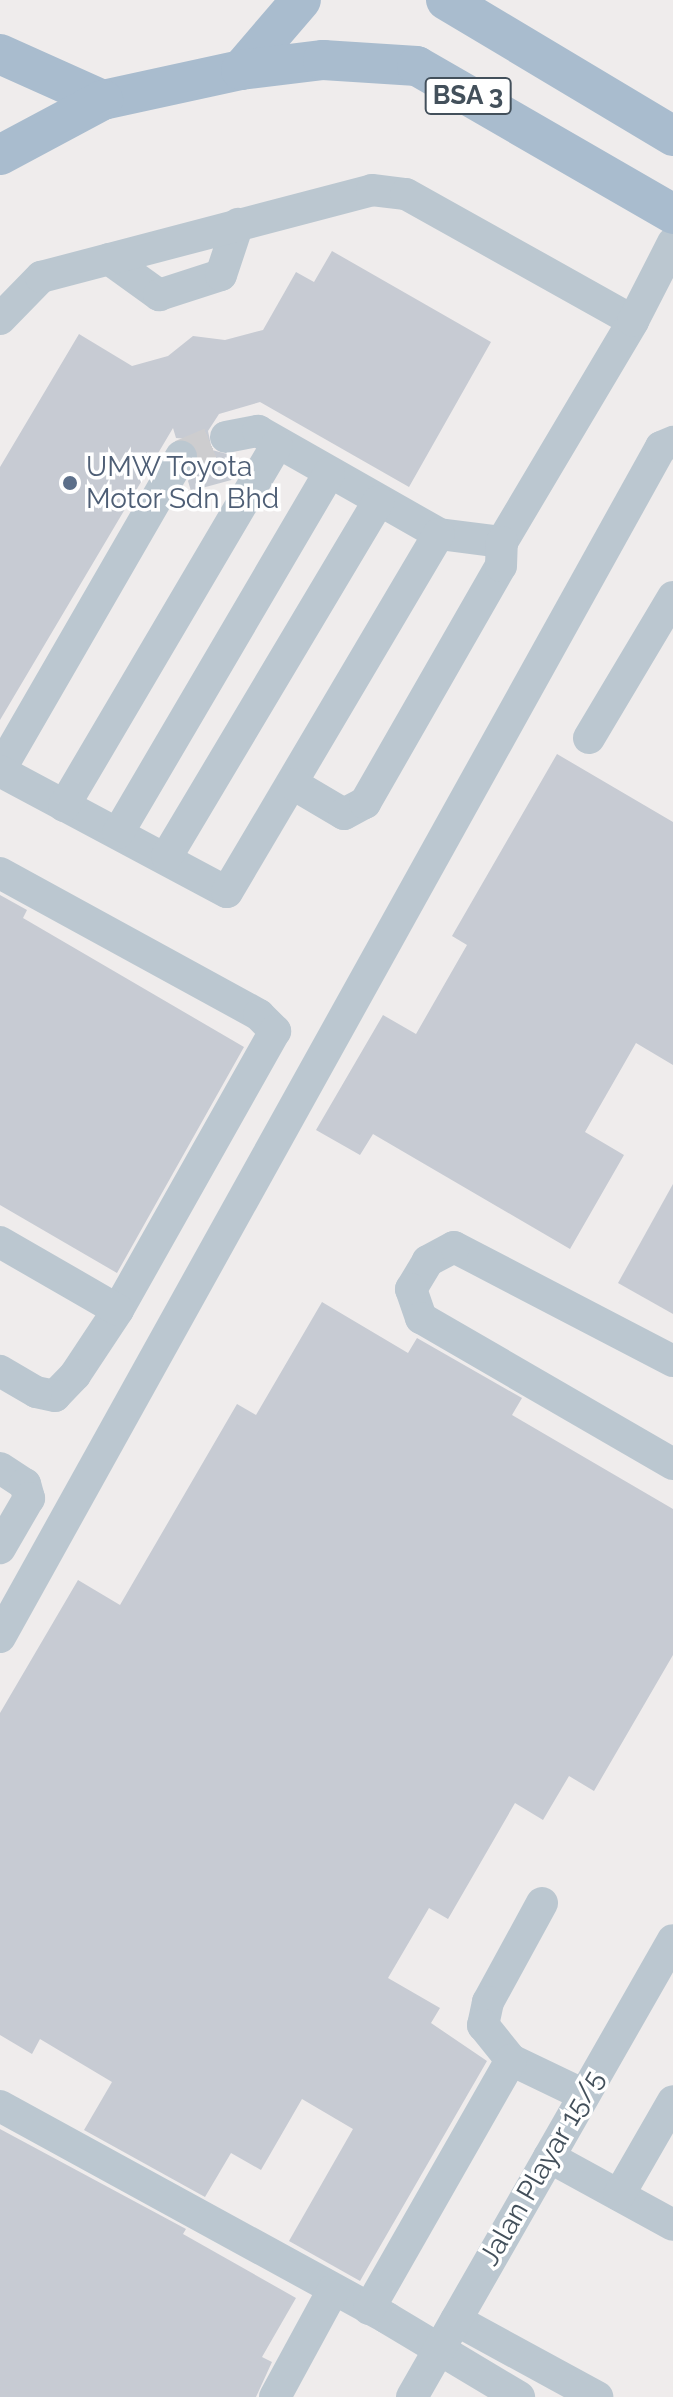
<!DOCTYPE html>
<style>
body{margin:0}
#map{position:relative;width:673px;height:2397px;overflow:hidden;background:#efecec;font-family:Raleway,sans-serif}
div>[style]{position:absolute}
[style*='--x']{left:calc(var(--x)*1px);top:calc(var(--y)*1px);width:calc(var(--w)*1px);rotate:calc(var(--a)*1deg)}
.building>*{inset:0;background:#c7cbd3}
.minor-tunnel>*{height:32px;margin-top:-16px;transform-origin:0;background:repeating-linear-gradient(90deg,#cdcdcf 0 32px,transparent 0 48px)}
.minor>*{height:32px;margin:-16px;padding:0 16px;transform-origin:16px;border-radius:16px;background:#bbc7d0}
.major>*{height:40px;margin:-20px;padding:0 20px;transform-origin:20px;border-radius:20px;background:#a9bcce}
.dots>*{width:22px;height:22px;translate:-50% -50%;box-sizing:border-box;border:4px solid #fff;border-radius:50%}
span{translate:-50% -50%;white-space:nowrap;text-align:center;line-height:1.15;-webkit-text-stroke:7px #fff;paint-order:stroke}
.shield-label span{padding:2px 6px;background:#fff;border:2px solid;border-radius:6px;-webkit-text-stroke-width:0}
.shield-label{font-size:26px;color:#43505b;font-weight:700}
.service-label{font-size:28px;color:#4e5e75}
.left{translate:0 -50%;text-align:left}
.street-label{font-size:28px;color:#43505b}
</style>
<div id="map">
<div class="building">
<div style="clip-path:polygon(332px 251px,491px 342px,409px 487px,260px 402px,219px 414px,208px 431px,212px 450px,231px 455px,235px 479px,191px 491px,188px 481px,198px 465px,198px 447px,190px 439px,176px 438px,173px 428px,0 720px,0 467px,79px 334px,132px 366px,168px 356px,193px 336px,225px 340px,263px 330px,296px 272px,314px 282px)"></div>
<div style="clip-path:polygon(557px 754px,673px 822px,673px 1065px,636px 1043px,585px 1132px,624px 1155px,570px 1249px,373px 1134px,360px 1155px,316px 1130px,383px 1015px,416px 1034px,467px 945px,452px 936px)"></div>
<div style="clip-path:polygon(0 895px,27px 910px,23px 918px,244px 1047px,117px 1273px,0 1205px)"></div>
<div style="clip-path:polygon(673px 1184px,673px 1314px,618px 1283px)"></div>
<div style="clip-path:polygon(322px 1302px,408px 1353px,417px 1338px,522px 1398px,512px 1415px,673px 1509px,673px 1655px,594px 1791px,569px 1776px,543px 1820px,515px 1803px,448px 1919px,429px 1908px,388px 1978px,440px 2008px,431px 2023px,487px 2061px,360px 2281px,289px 2241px,353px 2129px,302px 2099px,261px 2170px,231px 2153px,205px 2197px,84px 2130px,112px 2082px,40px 2039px,32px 2054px,0 2035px,0 1713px,78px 1580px,120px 1605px,237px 1404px,256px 1415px)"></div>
<div style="clip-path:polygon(0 2129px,186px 2229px,183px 2234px,296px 2298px,262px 2357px,272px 2362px,256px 2397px,0 2397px)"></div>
</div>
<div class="minor-tunnel">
<div style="--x:181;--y:456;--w:49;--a:-22.9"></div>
</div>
<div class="minor">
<div style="--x:109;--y:259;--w:62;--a:35.8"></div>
<div style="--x:159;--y:295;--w:65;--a:-17.9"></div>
<div style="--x:221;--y:275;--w:54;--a:-71.6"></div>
<div style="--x:0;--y:319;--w:59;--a:-45.7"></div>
<div style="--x:41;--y:277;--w:342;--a:-14.7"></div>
<div style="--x:372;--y:190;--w:34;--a:7"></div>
<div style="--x:406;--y:194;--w:260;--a:29.2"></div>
<div style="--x:226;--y:437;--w:33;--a:-11"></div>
<div style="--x:258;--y:431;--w:208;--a:29.6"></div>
<div style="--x:439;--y:534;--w:64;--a:7.2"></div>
<div style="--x:502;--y:542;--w:257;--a:-59.3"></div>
<div style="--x:633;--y:321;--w:88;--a:-62.9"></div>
<div style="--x:589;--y:738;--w:164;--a:-59.2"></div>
<div style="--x:0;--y:770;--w:362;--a:-60"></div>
<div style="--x:0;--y:771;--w:257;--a:28.1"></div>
<div style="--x:227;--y:892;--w:416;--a:-59.4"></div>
<div style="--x:293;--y:784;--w:59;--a:30.5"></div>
<div style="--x:344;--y:814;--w:24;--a:-28"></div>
<div style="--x:365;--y:803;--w:273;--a:-60.2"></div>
<div style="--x:501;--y:566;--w:24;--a:-88"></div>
<div style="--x:64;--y:806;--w:419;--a:-59.5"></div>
<div style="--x:118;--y:833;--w:417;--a:-59.6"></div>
<div style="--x:167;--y:856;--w:413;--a:-59.2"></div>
<div style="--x:0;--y:873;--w:295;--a:28.7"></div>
<div style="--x:259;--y:1015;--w:23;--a:45"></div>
<div style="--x:275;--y:1031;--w:320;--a:119.4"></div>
<div style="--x:118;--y:1310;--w:78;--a:123.5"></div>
<div style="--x:75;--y:1375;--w:29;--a:134"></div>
<div style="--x:55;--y:1396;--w:19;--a:-168"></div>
<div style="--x:36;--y:1392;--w:42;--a:-149.7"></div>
<div style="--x:0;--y:1242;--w:136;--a:30"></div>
<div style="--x:673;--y:1361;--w:247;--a:-152.5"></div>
<div style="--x:454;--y:1247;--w:30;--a:152"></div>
<div style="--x:428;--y:1261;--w:33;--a:121"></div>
<div style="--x:411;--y:1289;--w:31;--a:71"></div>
<div style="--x:421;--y:1318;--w:291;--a:30.1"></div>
<div style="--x:0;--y:1468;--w:30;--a:33"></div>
<div style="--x:25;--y:1484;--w:15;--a:74"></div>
<div style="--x:29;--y:1498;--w:58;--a:120.1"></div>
<div style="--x:0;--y:1637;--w:1361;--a:-60.95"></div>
<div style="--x:661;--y:447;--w:13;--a:-23"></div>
<div style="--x:542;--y:1903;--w:113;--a:118.6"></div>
<div style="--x:488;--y:2002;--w:24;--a:102"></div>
<div style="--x:483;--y:2025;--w:45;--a:51.3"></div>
<div style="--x:511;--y:2060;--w:81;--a:25.6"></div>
<div style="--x:0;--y:2106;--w:441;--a:28.7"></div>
<div style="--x:387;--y:2318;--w:154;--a:30.9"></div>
<div style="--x:549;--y:2157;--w:141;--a:28.7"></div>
<div style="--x:619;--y:2195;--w:108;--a:-60.1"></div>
<div style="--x:369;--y:2309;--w:287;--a:-60.3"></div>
<div style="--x:456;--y:2320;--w:161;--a:28.6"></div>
<div style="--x:275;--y:2397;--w:122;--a:-61.5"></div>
<div style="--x:412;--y:2397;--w:526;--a:-60.27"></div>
</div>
<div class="major">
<div style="--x:446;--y:0;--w:265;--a:30.9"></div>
<div style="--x:0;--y:54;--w:113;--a:24.1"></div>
<div style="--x:103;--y:100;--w:141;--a:-12.3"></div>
<div style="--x:241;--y:70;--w:92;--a:-49.4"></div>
<div style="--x:241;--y:70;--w:83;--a:-7"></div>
<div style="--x:323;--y:60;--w:94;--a:3.7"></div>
<div style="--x:417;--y:66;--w:296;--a:30"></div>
<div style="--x:0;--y:155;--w:117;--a:-28.1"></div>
</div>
<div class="dots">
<div style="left:70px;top:483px;background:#5c6f8a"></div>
</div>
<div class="shield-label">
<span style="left:468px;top:96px">BSA 3</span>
</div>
<div class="service-label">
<span class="left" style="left:86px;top:483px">UMW Toyota<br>Motor Sdn Bhd</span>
</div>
<div class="street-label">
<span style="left:542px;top:2168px;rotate:-60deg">Jalan Playar 15/5</span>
</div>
</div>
